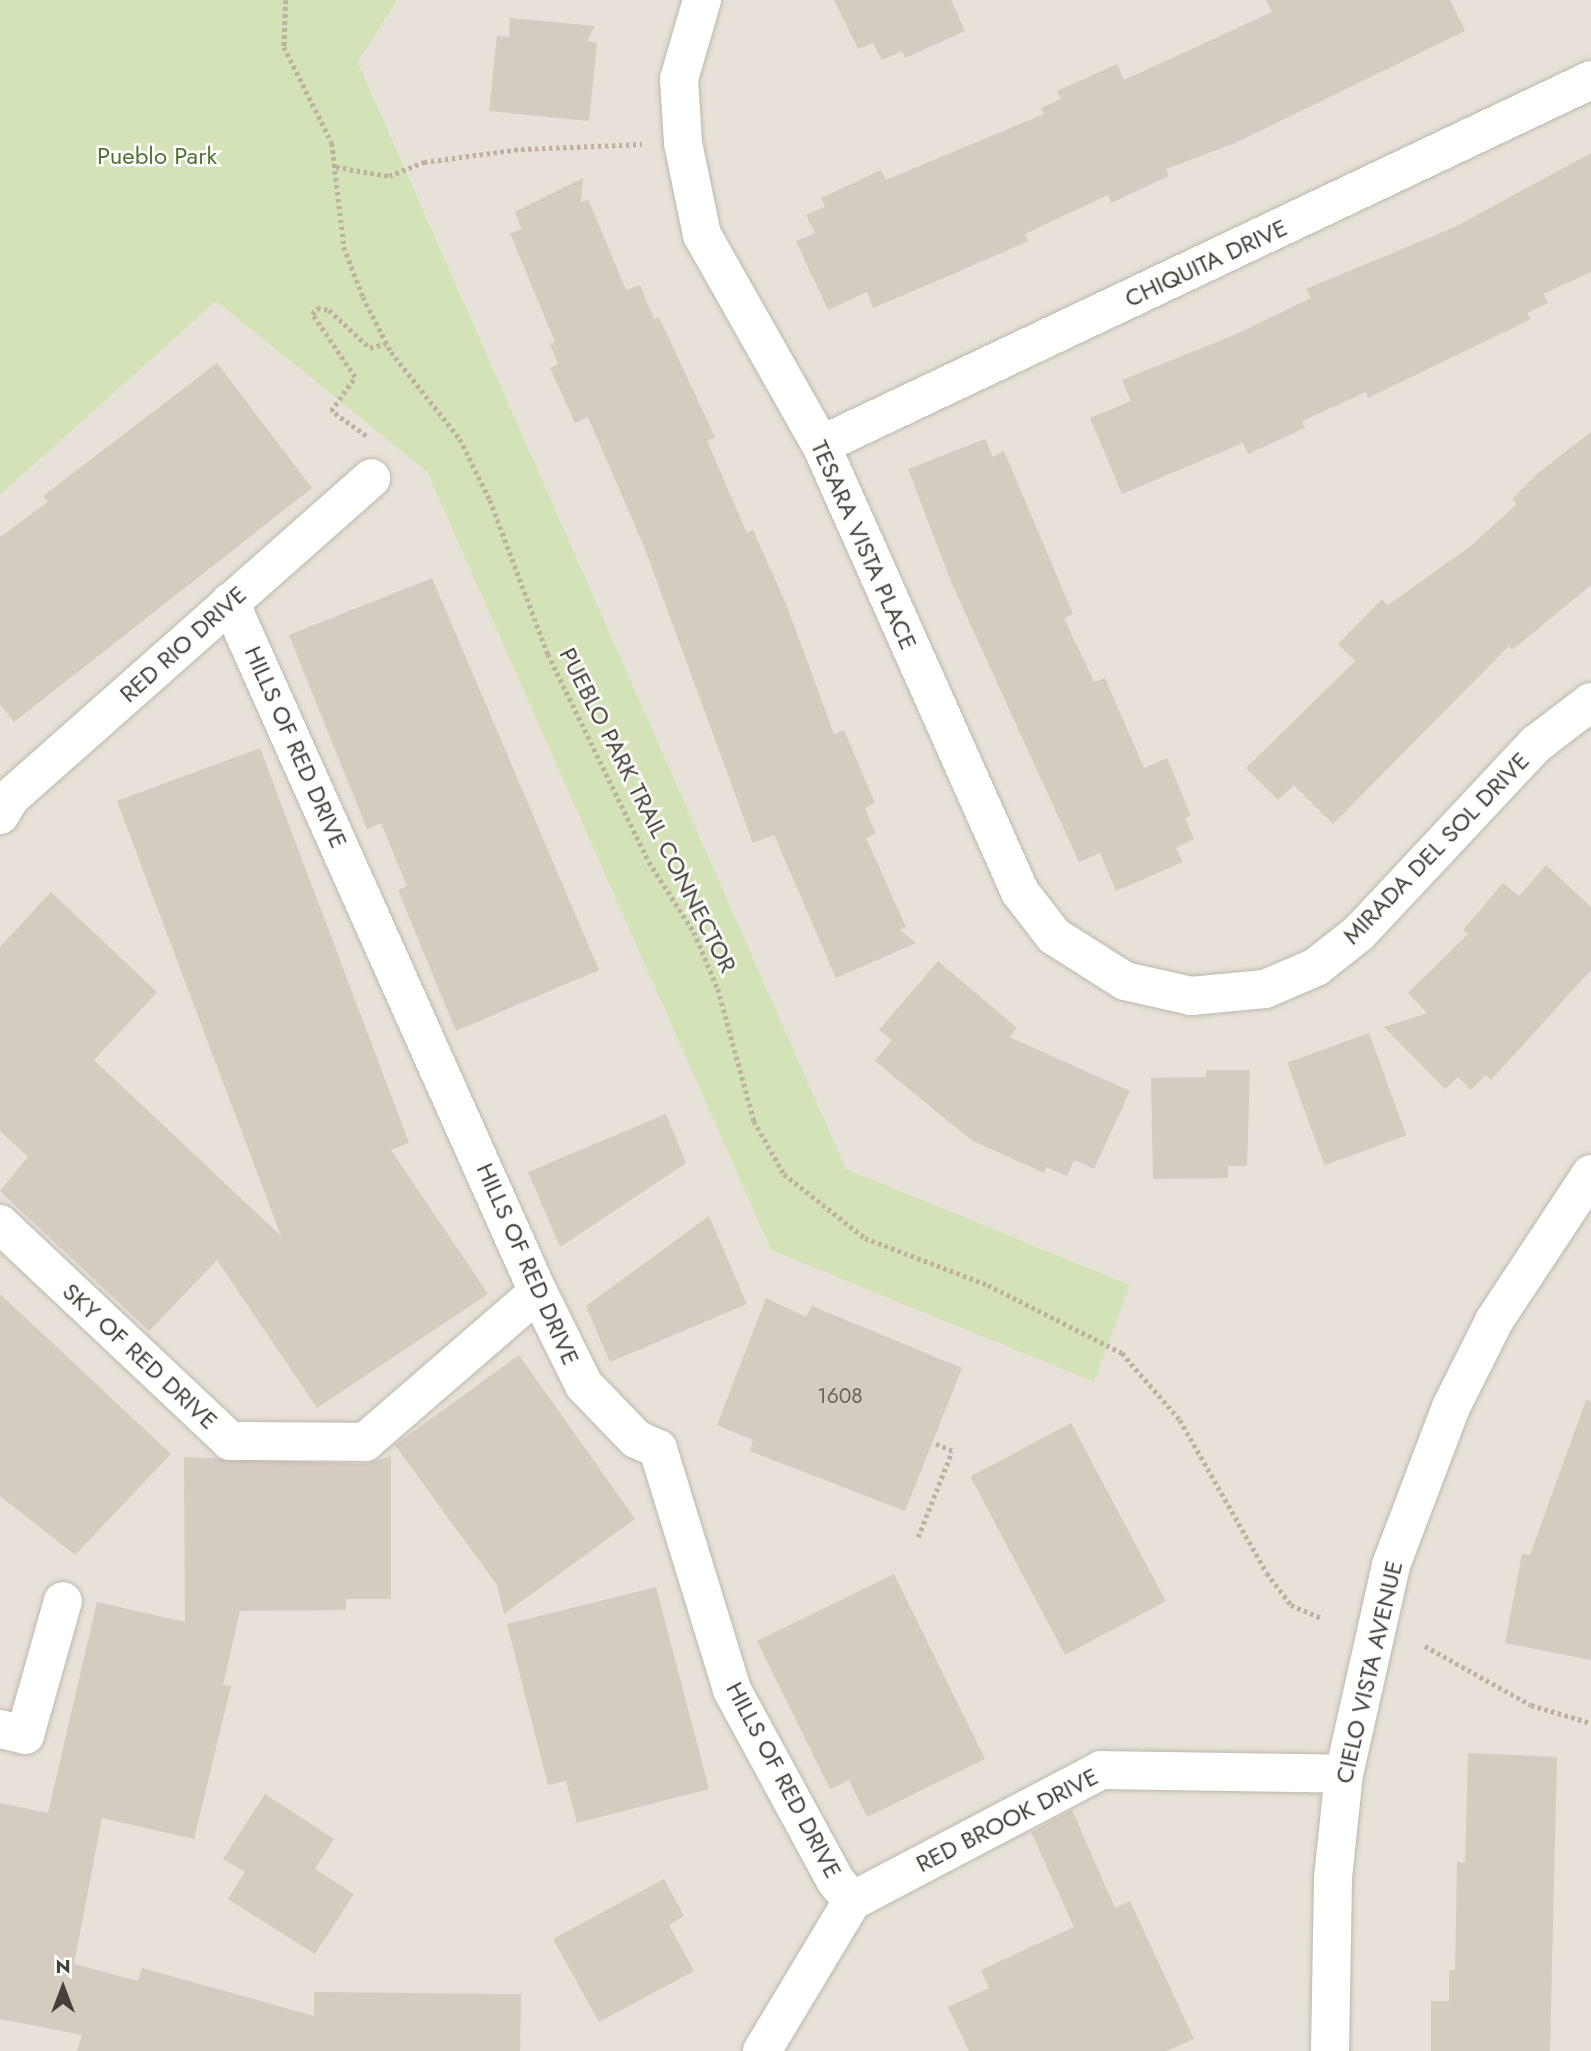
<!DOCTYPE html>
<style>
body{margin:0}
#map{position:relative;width:1591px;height:2051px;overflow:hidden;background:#f3f0ea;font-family:Jost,sans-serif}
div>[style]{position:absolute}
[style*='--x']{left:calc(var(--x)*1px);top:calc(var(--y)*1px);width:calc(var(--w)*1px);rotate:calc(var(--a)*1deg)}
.residential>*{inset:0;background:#e7e1d9}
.green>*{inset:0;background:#d3e3b7}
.building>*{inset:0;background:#d4cbc1;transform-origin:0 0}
.path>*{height:4.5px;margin-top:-2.25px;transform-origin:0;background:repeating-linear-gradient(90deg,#beb1a0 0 3.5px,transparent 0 7px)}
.roads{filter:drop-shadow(0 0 2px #beb7ad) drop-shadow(0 0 2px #beb7ad)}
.minor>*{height:38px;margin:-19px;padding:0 19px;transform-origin:19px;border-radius:19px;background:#fff}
span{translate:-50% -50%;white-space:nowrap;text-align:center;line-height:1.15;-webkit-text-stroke:5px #fff;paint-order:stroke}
.number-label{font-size:21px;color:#6a635b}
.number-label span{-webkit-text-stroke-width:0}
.park-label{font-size:24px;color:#507332}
.street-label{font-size:24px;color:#464039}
.north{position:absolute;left:28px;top:1953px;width:70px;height:70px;-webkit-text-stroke:5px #fff;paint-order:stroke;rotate:0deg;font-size:19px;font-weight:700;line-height:28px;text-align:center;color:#464039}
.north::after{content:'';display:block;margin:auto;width:24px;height:32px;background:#464039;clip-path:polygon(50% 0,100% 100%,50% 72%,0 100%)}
</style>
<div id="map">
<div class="residential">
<div style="clip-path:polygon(397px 0,1591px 0,1591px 2051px,0 2051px,0 495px,215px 300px,427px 472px,771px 1250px,1130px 1285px,846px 1170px,358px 61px)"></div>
</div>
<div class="green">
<div style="clip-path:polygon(0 0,397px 0,358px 62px,846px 1169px,1130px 1285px,1094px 1382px,771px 1250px,427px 472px,216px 301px,0 495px)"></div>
</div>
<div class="building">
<div style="clip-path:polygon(834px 0,951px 0,965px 31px,905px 58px,902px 51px,882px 60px,873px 43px,858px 49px)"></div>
<div style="clip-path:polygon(1266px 0,1450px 0,1465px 31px,1235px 143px,1166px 169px,1169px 176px,1111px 203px,1108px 195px,1025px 234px,1028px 241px,953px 274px,873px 308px,867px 292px,828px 310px,796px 241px,815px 233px,806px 215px,825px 207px,821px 198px,881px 170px,886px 180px,1044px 114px,1041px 108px,1061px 99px,1057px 91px,1117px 64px,1124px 80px,1272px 12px)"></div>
<div style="clip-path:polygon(510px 18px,595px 26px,587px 41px,597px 43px,589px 121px,489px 111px,497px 36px,509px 37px)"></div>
<div style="clip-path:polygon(1591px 153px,1591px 272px,1543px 294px,1548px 303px,1527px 313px,1531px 319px,1368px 398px,1366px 392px,1302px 421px,1305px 428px,1248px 454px,1243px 443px,1122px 494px,1090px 418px,1131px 401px,1122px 380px,1232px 336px,1311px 298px,1306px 289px,1455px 227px)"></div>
<div style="clip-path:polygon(583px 178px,581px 203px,588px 199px,626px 290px,640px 285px,654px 319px,659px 317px,715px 437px,707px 441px,747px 533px,753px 530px,786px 604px,834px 734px,844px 730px,875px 803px,865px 808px,876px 834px,866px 838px,906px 927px,900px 930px,916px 943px,836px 978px,774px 835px,753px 843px,645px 549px,588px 417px,575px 423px,550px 368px,558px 364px,550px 344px,555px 342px,510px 233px,522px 229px,515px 212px)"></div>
<div style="clip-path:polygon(217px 363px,312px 488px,14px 722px,0 704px,0 537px,48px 502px,43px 496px)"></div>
<div style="clip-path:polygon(1591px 432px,1591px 585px,1512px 650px,1509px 646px,1333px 824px,1294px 785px,1278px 800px,1246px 768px,1355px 661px,1338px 644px,1382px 599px,1388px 605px,1472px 545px,1517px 504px,1512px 499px,1537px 474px)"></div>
<div style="clip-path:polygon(985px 439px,993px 457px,1004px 451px,1073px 614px,1064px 618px,1094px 682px,1105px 678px,1144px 768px,1167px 758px,1191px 816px,1185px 818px,1194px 839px,1176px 848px,1183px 862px,1116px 891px,1100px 853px,1079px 862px,952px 584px,908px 469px)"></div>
<div style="clip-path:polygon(432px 578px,599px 970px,456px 1031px,398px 890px,407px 886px,381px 823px,367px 829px,289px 635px)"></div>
<div style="clip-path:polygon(260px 748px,409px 1143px,391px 1150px,488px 1294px,317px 1408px,217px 1260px,149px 1331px,0 1191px,28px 1157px,0 1131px,0 947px,51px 892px,157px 992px,94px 1060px,281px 1236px,117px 801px)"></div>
<div style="clip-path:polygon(1546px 865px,1591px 907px,1591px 970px,1491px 1080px,1486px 1075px,1471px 1090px,1458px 1077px,1445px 1089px,1384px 1027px,1427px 1013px,1408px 993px,1468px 934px,1463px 930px,1503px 883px,1519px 896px)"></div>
<div style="clip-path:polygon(938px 961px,1017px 1028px,1009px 1037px,1130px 1091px,1094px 1169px,1074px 1160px,1067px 1176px,1046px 1167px,1044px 1173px,971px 1140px,875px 1061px,892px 1040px,879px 1030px)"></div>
<div style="left:1369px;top:1033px;width:109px;height:87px;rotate:70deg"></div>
<div style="clip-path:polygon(1206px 1070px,1250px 1070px,1247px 1166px,1228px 1166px,1228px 1178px,1153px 1179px,1151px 1078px,1206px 1077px)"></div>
<div style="clip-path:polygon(666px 1114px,686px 1163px,560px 1247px,528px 1172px)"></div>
<div style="clip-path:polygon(709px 1216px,747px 1304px,610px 1362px,586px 1306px)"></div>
<div style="clip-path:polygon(0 1294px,171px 1454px,75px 1555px,0 1496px)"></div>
<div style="clip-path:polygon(766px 1298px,806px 1317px,812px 1306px,962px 1368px,905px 1511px,750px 1451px,753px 1440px,717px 1425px)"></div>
<div style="clip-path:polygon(519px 1355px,635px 1519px,504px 1614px,497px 1585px,395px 1445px)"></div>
<div style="clip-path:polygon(1586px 1400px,1591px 1401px,1591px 1660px,1505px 1643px,1522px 1554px,1530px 1555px)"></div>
<div style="left:1071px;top:1423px;width:202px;height:114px;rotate:62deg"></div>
<div style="clip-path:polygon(391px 1456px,391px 1599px,346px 1599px,346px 1610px,240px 1611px,223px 1685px,231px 1686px,194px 1839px,102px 1818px,74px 1964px,138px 1981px,142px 1968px,314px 2016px,314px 1992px,521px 1994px,520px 2051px,77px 2051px,82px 2035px,0 2019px,0 1803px,48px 1813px,97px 1602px,185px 1622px,184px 1457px,365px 1464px)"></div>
<div style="clip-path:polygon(894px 1574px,985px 1759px,867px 1817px,849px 1780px,830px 1789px,757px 1641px)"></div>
<div style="clip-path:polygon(656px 1587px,709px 1789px,577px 1823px,566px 1781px,548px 1785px,507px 1624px)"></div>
<div style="clip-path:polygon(1468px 1753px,1557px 1757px,1550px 2051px,1431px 2051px,1431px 2001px,1449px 2001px,1449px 1970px,1455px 1970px,1457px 1862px,1465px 1863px)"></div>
<div style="clip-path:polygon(265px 1794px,334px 1839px,315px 1869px,354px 1894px,315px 1954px,228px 1899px,245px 1872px,223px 1859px)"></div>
<div style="clip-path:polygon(1072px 1810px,1115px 1908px,1130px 1901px,1194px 2039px,1167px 2051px,969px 2051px,948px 2007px,989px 1988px,981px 1970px,1074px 1927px,1031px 1832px)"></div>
<div style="clip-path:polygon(664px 1879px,684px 1916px,669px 1925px,694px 1971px,599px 2022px,553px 1939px)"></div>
</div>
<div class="path">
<div style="--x:286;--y:0;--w:47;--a:92.4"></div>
<div style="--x:284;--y:47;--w:107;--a:63.4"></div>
<div style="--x:332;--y:143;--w:105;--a:83.4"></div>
<div style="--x:344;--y:247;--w:53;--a:69.2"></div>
<div style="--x:363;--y:297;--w:62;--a:63"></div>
<div style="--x:391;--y:352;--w:111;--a:51.6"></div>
<div style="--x:460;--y:439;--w:68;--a:63.8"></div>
<div style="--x:490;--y:500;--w:165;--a:69.4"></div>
<div style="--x:548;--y:654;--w:231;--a:64.1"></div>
<div style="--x:649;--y:862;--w:83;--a:57.3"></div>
<div style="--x:694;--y:932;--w:62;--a:67.2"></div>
<div style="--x:718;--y:989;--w:137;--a:74.7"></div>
<div style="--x:754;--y:1121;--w:61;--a:60.5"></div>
<div style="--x:784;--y:1174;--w:103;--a:38.3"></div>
<div style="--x:865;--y:1238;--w:132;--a:20.9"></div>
<div style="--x:988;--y:1285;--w:150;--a:26.9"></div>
<div style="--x:1122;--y:1353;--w:89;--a:49.1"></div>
<div style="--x:1180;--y:1420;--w:176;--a:60.4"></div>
<div style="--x:1267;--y:1573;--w:40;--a:53"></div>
<div style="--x:1291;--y:1605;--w:34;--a:23"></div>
<div style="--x:336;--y:167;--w:54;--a:9.6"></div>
<div style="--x:389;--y:176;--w:38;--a:-22"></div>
<div style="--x:424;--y:162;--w:98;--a:-7.6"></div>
<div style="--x:521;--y:149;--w:121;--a:-2.4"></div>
<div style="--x:366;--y:436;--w:43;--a:-144.5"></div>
<div style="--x:331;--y:411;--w:42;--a:-54.8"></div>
<div style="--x:355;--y:377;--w:76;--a:-124.3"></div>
<div style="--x:312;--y:314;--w:8;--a:-50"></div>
<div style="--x:317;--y:308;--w:12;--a:9"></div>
<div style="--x:329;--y:310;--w:56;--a:42.8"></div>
<div style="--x:370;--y:348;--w:17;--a:-17"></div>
<div style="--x:918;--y:1537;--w:92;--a:-68.4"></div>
<div style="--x:952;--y:1451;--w:21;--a:-157"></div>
<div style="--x:1425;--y:1646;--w:121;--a:29.1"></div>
<div style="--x:1531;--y:1705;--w:63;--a:16.7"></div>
</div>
<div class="roads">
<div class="minor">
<div style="--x:702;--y:0;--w:82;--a:106.2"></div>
<div style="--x:679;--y:79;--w:64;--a:86.4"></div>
<div style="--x:683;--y:143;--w:94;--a:78.3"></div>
<div style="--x:702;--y:235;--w:241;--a:60.5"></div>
<div style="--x:821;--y:445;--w:489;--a:66"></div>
<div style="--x:1020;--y:892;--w:56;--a:52.3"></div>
<div style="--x:1054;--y:936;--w:84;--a:32.4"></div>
<div style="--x:1125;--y:981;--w:68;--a:12.8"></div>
<div style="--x:1191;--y:996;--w:74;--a:-5.4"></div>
<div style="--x:1265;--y:989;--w:56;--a:-23.3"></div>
<div style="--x:1316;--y:967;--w:55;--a:-38.3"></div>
<div style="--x:1359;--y:933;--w:259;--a:-46.9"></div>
<div style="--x:1536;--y:744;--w:69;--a:-37.4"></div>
<div style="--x:821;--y:445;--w:852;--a:-25.36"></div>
<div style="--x:230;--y:602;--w:756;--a:65.95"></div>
<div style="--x:538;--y:1292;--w:104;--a:63.7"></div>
<div style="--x:584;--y:1385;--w:75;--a:46.1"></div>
<div style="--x:636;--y:1439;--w:24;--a:24"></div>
<div style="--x:658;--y:1449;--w:252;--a:72.9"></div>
<div style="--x:732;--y:1690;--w:216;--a:61.5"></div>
<div style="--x:835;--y:1880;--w:27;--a:51"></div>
<div style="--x:0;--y:815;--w:21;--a:-59"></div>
<div style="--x:11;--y:797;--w:481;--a:-41.5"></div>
<div style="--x:0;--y:1224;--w:316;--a:43.3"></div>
<div style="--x:230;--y:1441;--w:135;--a:0.4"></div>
<div style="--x:365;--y:1442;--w:229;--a:-40.9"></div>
<div style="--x:0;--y:1729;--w:26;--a:13"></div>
<div style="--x:25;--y:1735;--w:139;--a:-74.2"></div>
<div style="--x:762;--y:2051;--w:175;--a:-59"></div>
<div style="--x:852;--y:1901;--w:281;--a:-27.7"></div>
<div style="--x:1101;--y:1770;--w:243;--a:0.9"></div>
<div style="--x:1330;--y:2051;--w:173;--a:-89"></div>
<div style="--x:1333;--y:1878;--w:105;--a:-84"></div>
<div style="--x:1344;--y:1774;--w:214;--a:-77.3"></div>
<div style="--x:1391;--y:1565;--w:169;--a:-69.2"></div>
<div style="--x:1451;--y:1407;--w:96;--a:-63.4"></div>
<div style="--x:1494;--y:1321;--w:176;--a:-56.6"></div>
</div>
</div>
<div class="number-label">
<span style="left:840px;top:1396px">1608</span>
</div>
<div class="park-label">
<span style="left:157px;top:156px">Pueblo Park</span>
</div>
<div class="street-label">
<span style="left:1206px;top:263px;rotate:-25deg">CHIQUITA DRIVE</span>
<span style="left:864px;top:545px;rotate:66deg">TESARA VISTA PLACE</span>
<span style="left:183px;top:644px;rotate:-42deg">RED RIO DRIVE</span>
<span style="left:296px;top:747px;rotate:66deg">HILLS OF RED DRIVE</span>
<span style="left:648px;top:810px;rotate:63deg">PUEBLO PARK TRAIL CONNECTOR</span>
<span style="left:1436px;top:848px;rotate:-46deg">MIRADA DEL SOL DRIVE</span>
<span style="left:528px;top:1264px;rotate:66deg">HILLS OF RED DRIVE</span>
<span style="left:140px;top:1356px;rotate:43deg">SKY OF RED DRIVE</span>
<span style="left:1369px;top:1672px;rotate:-77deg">CIELO VISTA AVENUE</span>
<span style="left:784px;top:1780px;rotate:62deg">HILLS OF RED DRIVE</span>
<span style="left:1007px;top:1820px;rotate:-27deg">RED BROOK DRIVE</span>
</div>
<div class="north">N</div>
</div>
